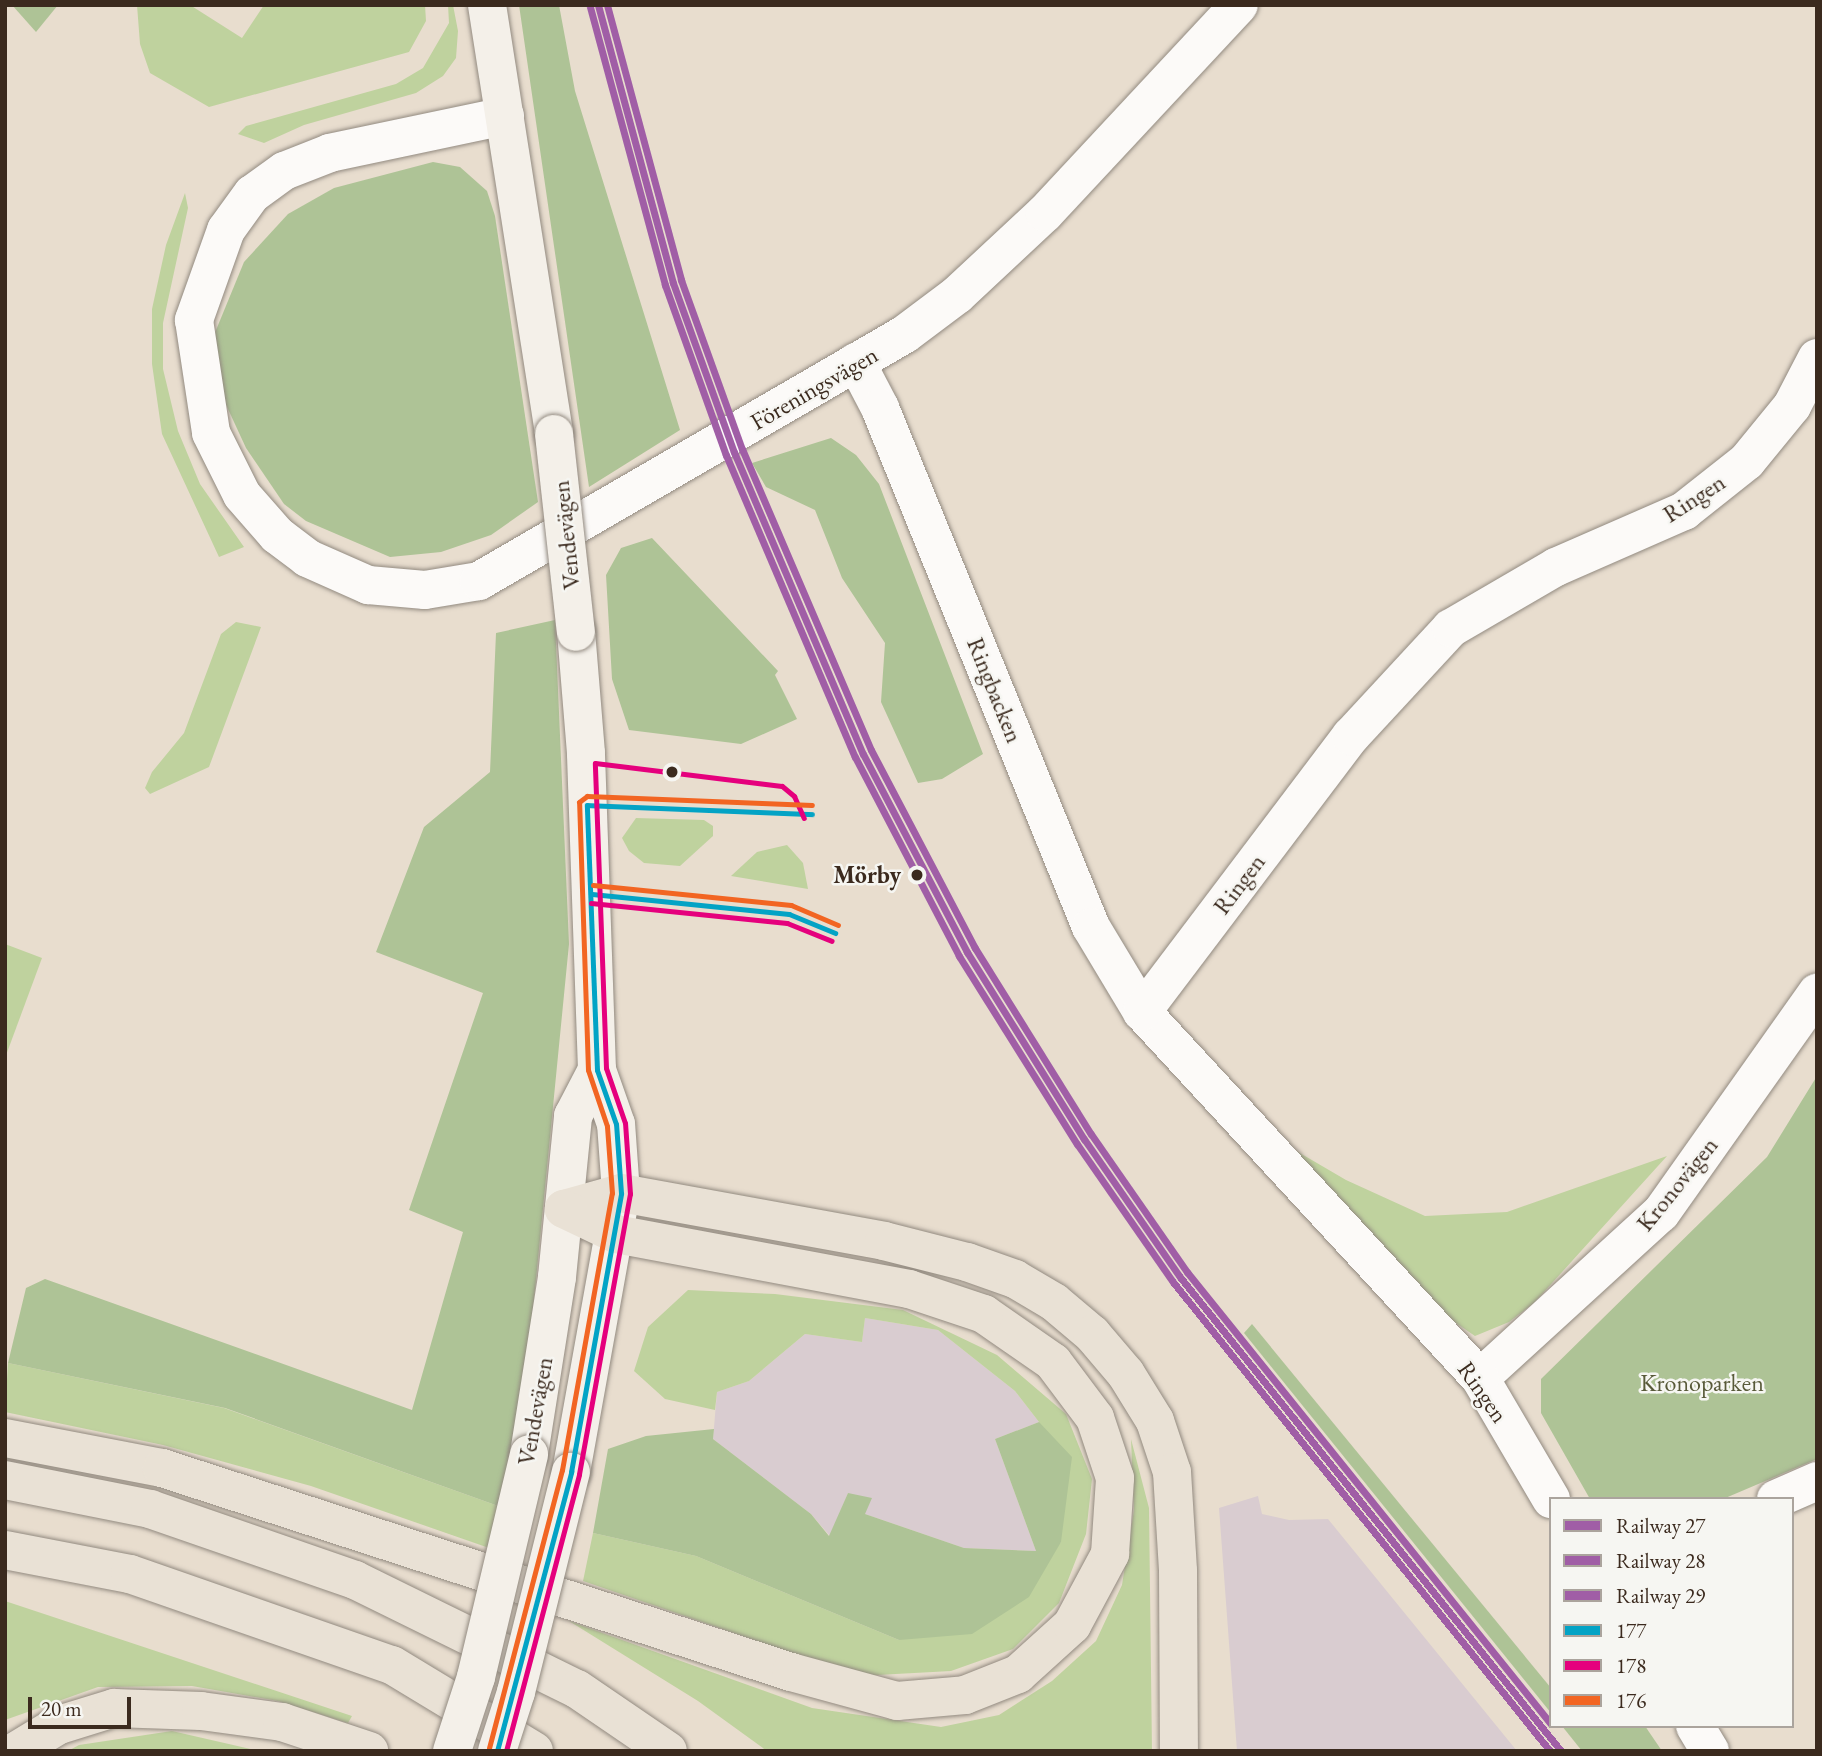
<!DOCTYPE html>
<meta charset="utf-8">
<style>
body{margin:0}
#map{position:relative;width:1822px;height:1756px;overflow:hidden;background:#e8ddce;font-family:"EB Garamond",serif}
div>[style]{position:absolute}
[style*='--x']{left:calc(var(--x)*1px);top:calc(var(--y)*1px);width:calc(var(--w)*1px);rotate:calc(var(--a)*1deg)}
.industrial>*{inset:0;background:#d9ccd0}
.green>*{inset:0;background:#bfd29e}
.forest>*{inset:0;background:#aec396}
.roads{filter:drop-shadow(0 0 2px #928a80) drop-shadow(0 0 2px #928a80)}
.street>*{height:38px;margin:-19px;padding:0 19px;transform-origin:19px;border-radius:19px;background:#fcfaf8}
.secondary>*{height:38px;margin:-19px;padding:0 19px;transform-origin:19px;border-radius:19px;background:#f4f0e9}
.highway>*{height:38px;margin:-19px;padding:0 19px;transform-origin:19px;border-radius:19px;background:#e9e1d5}
.bridges{filter:drop-shadow(0 0 2px #928a80) drop-shadow(0 0 2px #928a80)}
.secondary-bridge>*{height:38px;margin:-19px;padding:0 19px;transform-origin:19px;border-radius:19px;background:#f4f0e9}
.bus-1>*{height:5px;margin:-2.5px;padding:0 2.5px;transform-origin:2.5px;border-radius:2.5px;background:#03a3c5}
.bus-2>*{height:5px;margin:-2.5px;padding:0 2.5px;transform-origin:2.5px;border-radius:2.5px;background:#e5007d}
.bus-3>*{height:5px;margin:-2.5px;padding:0 2.5px;transform-origin:2.5px;border-radius:2.5px;background:#f26522}
.rail-1>*{height:7px;margin:-3.5px;padding:0 3.5px;transform-origin:3.5px;border-radius:3.5px;background:#a05ea6}
.rail-2>*{height:7px;margin:-3.5px;padding:0 3.5px;transform-origin:3.5px;border-radius:3.5px;background:#a05ea6}
.rail-3>*{height:7px;margin:-3.5px;padding:0 3.5px;transform-origin:3.5px;border-radius:3.5px;background:#a05ea6}
.dots>*{width:19px;height:19px;translate:-50% -50%;box-sizing:border-box;border:4px solid #f6f6f2;border-radius:50%}
span{translate:-50% -50%;white-space:nowrap;text-align:center;line-height:1.15;-webkit-text-stroke:5px #f6f6f2;paint-order:stroke}
.street-label{font-size:24px;color:#3b2a1e}
.stop-label{font-size:24px;color:#3b2a1e;font-weight:700}
.right{translate:-100% -50%;text-align:right}
.park-label{font-size:24px;color:#585a39}
.frame{position:absolute;inset:0;border:7px solid #3b2a1e;pointer-events:none}
.legend{position:absolute;left:1549px;top:1497px;width:245px;height:231px;box-sizing:border-box;background:#f6f6f2;border:2px solid #aba49d;margin:0;padding:9px 12px;list-style:none;font-size:21px;color:#3b2a1e}
.legend li{display:flex;align-items:center;gap:14px;height:35px}
.legend b{width:35px;border:2px solid #aba49d}
.scale{position:absolute;left:28px;top:1697px;width:103px;height:32px;box-sizing:border-box;border:4px solid #3b2a1e;border-top:0;padding-left:9px;font-size:21px;line-height:24px;white-space:nowrap;color:#3b2a1e;-webkit-text-stroke:5px #f6f6f2;paint-order:stroke}
</style>
<div id="map">
<div class="industrial">
<div style="clip-path:polygon(865px 1318px,938px 1330px,1015px 1391px,1039px 1422px,995px 1439px,1036px 1551px,964px 1548px,865px 1514px,848px 1493px,830px 1536px,811px 1514px,713px 1439px,717px 1392px,749px 1381px,805px 1334px,862px 1342px)"></div>
<div style="clip-path:polygon(1258px 1496px,1262px 1514px,1289px 1520px,1328px 1519px,1517px 1751px,1237px 1751px,1219px 1508px)"></div>
</div>
<div class="green">
<div style="clip-path:polygon(137px 5px,190px 5px,242px 38px,264px 5px,425px 5px,426px 21px,409px 52px,209px 107px,150px 73px,140px 44px)"></div>
<div style="clip-path:polygon(448px 5px,453px 5px,458px 31px,456px 58px,443px 76px,416px 93px,304px 125px,264px 143px,238px 134px,246px 126px,396px 84px,423px 68px,449px 23px)"></div>
<div style="clip-path:polygon(185px 193px,188px 208px,163px 323px,163px 369px,178px 431px,200px 484px,244px 547px,219px 557px,162px 434px,152px 364px,152px 309px,166px 245px)"></div>
<div style="clip-path:polygon(236px 622px,261px 627px,209px 767px,150px 794px,145px 788px,152px 772px,184px 733px,221px 634px)"></div>
<div style="clip-path:polygon(636px 818px,704px 820px,713px 826px,713px 836px,680px 866px,644px 863px,629px 851px,622px 838px)"></div>
<div style="clip-path:polygon(787px 845px,803px 863px,808px 889px,731px 876px,757px 852px)"></div>
<div style="clip-path:polygon(5px 944px,42px 958px,5px 1058px)"></div>
<div style="clip-path:polygon(1281px 1142px,1346px 1180px,1425px 1216px,1507px 1212px,1667px 1156px,1534px 1303px,1509px 1322px,1475px 1336px,1431px 1306px)"></div>
<div style="clip-path:polygon(688px 1290px,775px 1294px,903px 1310px,997px 1355px,1066px 1414px,1092px 1479px,1086px 1534px,1059px 1603px,1013px 1649px,951px 1671px,859px 1676px,583px 1581px,593px 1533px,696px 1556px,899px 1640px,1061px 1542px,1039px 1422px,1015px 1391px,938px 1330px,865px 1318px,862px 1342px,805px 1334px,749px 1381px,717px 1392px,715px 1410px,665px 1399px,634px 1371px,648px 1327px)"></div>
<div style="clip-path:polygon(8px 1363px,224px 1408px,501px 1507px,492px 1549px,311px 1486px,163px 1445px,5px 1412px)"></div>
<div style="clip-path:polygon(1131px 1439px,1149px 1508px,1152px 1751px,767px 1751px,698px 1701px,569px 1621px,812px 1708px,941px 1727px,999px 1715px,1052px 1681px,1096px 1641px,1122px 1585px,1134px 1510px)"></div>
<div style="clip-path:polygon(5px 1601px,352px 1716px,348px 1723px,278px 1701px,192px 1686px,98px 1687px,5px 1720px)"></div>
<div style="clip-path:polygon(172px 1731px,259px 1751px,68px 1751px,79px 1745px)"></div>
</div>
<div class="forest">
<div style="clip-path:polygon(12px 5px,58px 5px,36px 32px)"></div>
<div style="clip-path:polygon(519px 5px,559px 5px,575px 91px,680px 430px,589px 487px)"></div>
<div style="clip-path:polygon(433px 162px,460px 167px,487px 191px,495px 216px,538px 502px,491px 535px,441px 552px,390px 557px,306px 521px,284px 504px,246px 448px,222px 396px,214px 335px,244px 262px,288px 214px,334px 188px)"></div>
<div style="clip-path:polygon(831px 438px,856px 455px,879px 484px,983px 754px,942px 779px,918px 783px,881px 702px,885px 643px,842px 578px,815px 510px,766px 487px,752px 463px)"></div>
<div style="clip-path:polygon(652px 538px,778px 671px,775px 675px,797px 719px,741px 744px,629px 730px,612px 679px,606px 575px,621px 548px)"></div>
<div style="clip-path:polygon(555px 620px,569px 944px,521px 1432px,501px 1507px,225px 1408px,8px 1363px,26px 1288px,45px 1279px,412px 1410px,463px 1232px,409px 1210px,483px 993px,376px 952px,424px 827px,490px 772px,496px 633px)"></div>
<div style="clip-path:polygon(1817px 1076px,1817px 1459px,1723px 1499px,1590px 1499px,1541px 1413px,1541px 1379px,1767px 1157px)"></div>
<div style="clip-path:polygon(1252px 1324px,1551px 1688px,1551px 1713px,1244px 1333px)"></div>
<div style="clip-path:polygon(1039px 1422px,1072px 1457px,1061px 1542px,1029px 1597px,972px 1634px,899px 1640px,696px 1556px,593px 1533px,608px 1449px,646px 1436px,714px 1429px,713px 1439px,811px 1514px,829px 1536px,848px 1493px,872px 1498px,865px 1514px,964px 1548px,1036px 1551px,995px 1439px)"></div>
<div style="clip-path:polygon(1562px 1726px,1645px 1726px,1662px 1751px,1582px 1751px)"></div>
</div>
<div class="roads">
<div class="street">
<div style="--x:505;--y:116;--w:179;--a:168.1"></div>
<div style="--x:330;--y:153;--w:49;--a:158.6"></div>
<div style="--x:284;--y:171;--w:39;--a:144"></div>
<div style="--x:252;--y:194;--w:44;--a:125.8"></div>
<div style="--x:226;--y:230;--w:96;--a:109.6"></div>
<div style="--x:194;--y:320;--w:114;--a:81.4"></div>
<div style="--x:211;--y:433;--w:69;--a:63.4"></div>
<div style="--x:242;--y:495;--w:53;--a:48.8"></div>
<div style="--x:277;--y:535;--w:38;--a:37"></div>
<div style="--x:307;--y:558;--w:67;--a:23.9"></div>
<div style="--x:368;--y:585;--w:57;--a:5"></div>
<div style="--x:425;--y:590;--w:55;--a:-9.5"></div>
<div style="--x:479;--y:581;--w:492;--a:-30.1"></div>
<div style="--x:905;--y:334;--w:65;--a:-36.9"></div>
<div style="--x:957;--y:295;--w:120;--a:-43"></div>
<div style="--x:1045;--y:213;--w:284;--a:-47"></div>
<div style="--x:856;--y:362;--w:52;--a:62.4"></div>
<div style="--x:880;--y:408;--w:560;--a:67.88"></div>
<div style="--x:1091;--y:927;--w:99;--a:59"></div>
<div style="--x:1480;--y:1378;--w:245;--a:-42.4"></div>
<div style="--x:1661;--y:1213;--w:270;--a:-54.7"></div>
<div style="--x:1551;--y:1499;--w:140;--a:-120.4"></div>
<div style="--x:1480;--y:1378;--w:498;--a:-132.7"></div>
<div style="--x:1142;--y:1012;--w:346;--a:-52.9"></div>
<div style="--x:1351;--y:736;--w:147;--a:-47.2"></div>
<div style="--x:1451;--y:628;--w:121;--a:-30.2"></div>
<div style="--x:1556;--y:567;--w:140;--a:-23.6"></div>
<div style="--x:1684;--y:511;--w:80;--a:-38.4"></div>
<div style="--x:1747;--y:461;--w:71;--a:-50.7"></div>
<div style="--x:1792;--y:406;--w:54;--a:-62.5"></div>
<div style="--x:1776;--y:1499;--w:45;--a:-23.7"></div>
<div style="--x:1695;--y:1726;--w:29;--a:59"></div>
</div>
<div class="secondary">
<div style="--x:487;--y:5;--w:434;--a:81.1"></div>
<div style="--x:529;--y:1454;--w:179;--a:-81"></div>
<div style="--x:557;--y:1277;--w:162;--a:-84.3"></div>
<div style="--x:573;--y:1116;--w:52;--a:-62.4"></div>
<div style="--x:571;--y:1472;--w:283;--a:-79.8"></div>
<div style="--x:621;--y:1193;--w:69;--a:-94.1"></div>
<div style="--x:616;--y:1124;--w:57;--a:-109.4"></div>
<div style="--x:597;--y:1070;--w:317;--a:-92"></div>
<div style="--x:586;--y:753;--w:121;--a:-94.7"></div>
</div>
<div class="highway">
<div style="--x:564;--y:1209;--w:59;--a:-15.7"></div>
<div style="--x:621;--y:1193;--w:267;--a:10.3"></div>
<div style="--x:884;--y:1241;--w:86;--a:14.2"></div>
<div style="--x:967;--y:1262;--w:51;--a:19.5"></div>
<div style="--x:1015;--y:1279;--w:45;--a:30.5"></div>
<div style="--x:1054;--y:1302;--w:50;--a:40.1"></div>
<div style="--x:1092;--y:1334;--w:52;--a:49.6"></div>
<div style="--x:1126;--y:1374;--w:55;--a:58.3"></div>
<div style="--x:1155;--y:1421;--w:54;--a:71.6"></div>
<div style="--x:1172;--y:1472;--w:99;--a:86.5"></div>
<div style="--x:1178;--y:1571;--w:180;--a:89.7"></div>
<div style="--x:5;--y:1438;--w:160;--a:10.8"></div>
<div style="--x:162;--y:1468;--w:661;--a:17.97"></div>
<div style="--x:791;--y:1672;--w:110;--a:15.3"></div>
<div style="--x:897;--y:1701;--w:68;--a:-5"></div>
<div style="--x:965;--y:1695;--w:57;--a:-21.6"></div>
<div style="--x:1018;--y:1674;--w:73;--a:-42.2"></div>
<div style="--x:1072;--y:1625;--w:81;--a:-61.8"></div>
<div style="--x:1110;--y:1554;--w:76;--a:-86.2"></div>
<div style="--x:1115;--y:1478;--w:63;--a:-108.4"></div>
<div style="--x:1095;--y:1418;--w:70;--a:-126.9"></div>
<div style="--x:1053;--y:1362;--w:84;--a:-145.2"></div>
<div style="--x:984;--y:1314;--w:79;--a:-161.6"></div>
<div style="--x:909;--y:1289;--w:298;--a:-169.4"></div>
<div style="--x:616;--y:1234;--w:58;--a:-154.3"></div>
<div style="--x:5;--y:1480;--w:148;--a:11.3"></div>
<div style="--x:150;--y:1509;--w:217;--a:19.1"></div>
<div style="--x:355;--y:1580;--w:247;--a:26.2"></div>
<div style="--x:577;--y:1689;--w:110;--a:34.3"></div>
<div style="--x:5;--y:1550;--w:127;--a:10.9"></div>
<div style="--x:130;--y:1574;--w:277;--a:19.2"></div>
<div style="--x:392;--y:1665;--w:166;--a:31.2"></div>
<div style="--x:16;--y:1751;--w:50;--a:-31.2"></div>
<div style="--x:59;--y:1725;--w:58;--a:-17.2"></div>
<div style="--x:114;--y:1708;--w:87;--a:2"></div>
<div style="--x:201;--y:1711;--w:82;--a:7.7"></div>
<div style="--x:282;--y:1722;--w:92;--a:18.4"></div>
</div>
</div>
<div class="bridges">
<div class="secondary-bridge">
<div style="--x:554;--y:434;--w:199;--a:83.7"></div>
<div style="--x:452;--y:1751;--w:78;--a:-72"></div>
<div style="--x:476;--y:1677;--w:229;--a:-76.6"></div>
<div style="--x:497;--y:1751;--w:62;--a:-72.1"></div>
<div style="--x:516;--y:1692;--w:227;--a:-76"></div>
</div>
</div>
<div class="bus-1">
<div style="--x:587;--y:805;--w:225;--a:2.3"></div>
<div style="--x:592;--y:894;--w:198;--a:5.8"></div>
<div style="--x:789;--y:914;--w:50;--a:22.4"></div>
<div style="--x:497;--y:1751;--w:289;--a:-75.1"></div>
<div style="--x:571;--y:1472;--w:283;--a:-79.8"></div>
<div style="--x:621;--y:1193;--w:69;--a:-94.1"></div>
<div style="--x:616;--y:1124;--w:57;--a:-109.4"></div>
<div style="--x:597;--y:1070;--w:265;--a:-92.2"></div>
</div>
<div class="bus-2">
<div style="--x:591;--y:903;--w:197;--a:5.8"></div>
<div style="--x:787;--y:923;--w:48;--a:21.8"></div>
<div style="--x:506;--y:1751;--w:286;--a:-75.2"></div>
<div style="--x:579;--y:1474;--w:285;--a:-79.7"></div>
<div style="--x:630;--y:1194;--w:71;--a:-94"></div>
<div style="--x:625;--y:1123;--w:58;--a:-109.1"></div>
<div style="--x:606;--y:1068;--w:305;--a:-92.1"></div>
<div style="--x:595;--y:763;--w:188;--a:7"></div>
<div style="--x:782;--y:786;--w:16;--a:40"></div>
<div style="--x:794;--y:796;--w:24;--a:66"></div>
</div>
<div class="bus-3">
<div style="--x:593;--y:885;--w:199;--a:5.8"></div>
<div style="--x:791;--y:905;--w:51;--a:23.1"></div>
<div style="--x:489;--y:1748;--w:287;--a:-75.3"></div>
<div style="--x:562;--y:1470;--w:281;--a:-79.8"></div>
<div style="--x:612;--y:1193;--w:67;--a:-94.3"></div>
<div style="--x:607;--y:1126;--w:59;--a:-108.7"></div>
<div style="--x:588;--y:1070;--w:268;--a:-91.9"></div>
<div style="--x:579;--y:802;--w:10;--a:-37"></div>
<div style="--x:587;--y:796;--w:225;--a:2.3"></div>
</div>
<div class="rail-1">
<div style="--x:598;--y:5;--w:288;--a:74.9"></div>
<div style="--x:673;--y:283;--w:180;--a:70.2"></div>
<div style="--x:734;--y:452;--w:328;--a:66.9"></div>
<div style="--x:863;--y:754;--w:224;--a:62.3"></div>
<div style="--x:967;--y:952;--w:221;--a:58"></div>
<div style="--x:1084;--y:1139;--w:168;--a:55.2"></div>
<div style="--x:1180;--y:1277;--w:608;--a:51.21"></div>
</div>
<div class="rail-2">
<div style="--x:590;--y:7;--w:288;--a:74.9"></div>
<div style="--x:665;--y:285;--w:181;--a:70.3"></div>
<div style="--x:726;--y:455;--w:328;--a:66.9"></div>
<div style="--x:855;--y:757;--w:225;--a:62.4"></div>
<div style="--x:959;--y:956;--w:222;--a:57.9"></div>
<div style="--x:1077;--y:1144;--w:168;--a:55.2"></div>
<div style="--x:1173;--y:1282;--w:602;--a:51.21"></div>
</div>
<div class="rail-3">
<div style="--x:607;--y:5;--w:285;--a:74.9"></div>
<div style="--x:681;--y:280;--w:180;--a:70.2"></div>
<div style="--x:742;--y:449;--w:327;--a:66.8"></div>
<div style="--x:871;--y:750;--w:224;--a:62.3"></div>
<div style="--x:975;--y:948;--w:219;--a:58.1"></div>
<div style="--x:1091;--y:1134;--w:168;--a:55.2"></div>
<div style="--x:1187;--y:1272;--w:580;--a:51.16"></div>
</div>
<div class="dots">
<div style="left:672px;top:772px;background:#3b2a1e"></div>
<div style="left:917px;top:875px;background:#3b2a1e"></div>
</div>
<div class="street-label">
<span style="left:814px;top:388px;rotate:-30deg">Föreningsvägen</span>
<span style="left:1694px;top:498px;rotate:-33deg">Ringen</span>
<span style="left:566px;top:535px;rotate:-96deg">Vendevägen</span>
<span style="left:995px;top:690px;rotate:68deg">Ringbacken</span>
<span style="left:1239px;top:884px;rotate:-53deg">Ringen</span>
<span style="left:1677px;top:1184px;rotate:-51deg">Kronovägen</span>
<span style="left:1483px;top:1392px;rotate:55deg">Ringen</span>
<span style="left:535px;top:1411px;rotate:-80deg">Vendevägen</span>
</div>
<div class="stop-label">
<span class="right" style="left:901px;top:875px">Mörby</span>
</div>
<div class="park-label">
<span style="left:1702px;top:1383px">Kronoparken</span>
</div>
<div class="frame"></div>
<ul class="legend">
<li><b style="height:9px;background:#a05ea6"></b>Railway 27</li>
<li><b style="height:9px;background:#a05ea6"></b>Railway 28</li>
<li><b style="height:9px;background:#a05ea6"></b>Railway 29</li>
<li><b style="height:9px;background:#03a3c5"></b>177</li>
<li><b style="height:9px;background:#e5007d"></b>178</li>
<li><b style="height:9px;background:#f26522"></b>176</li>
</ul>
<div class="scale">20 m</div>
</div>
